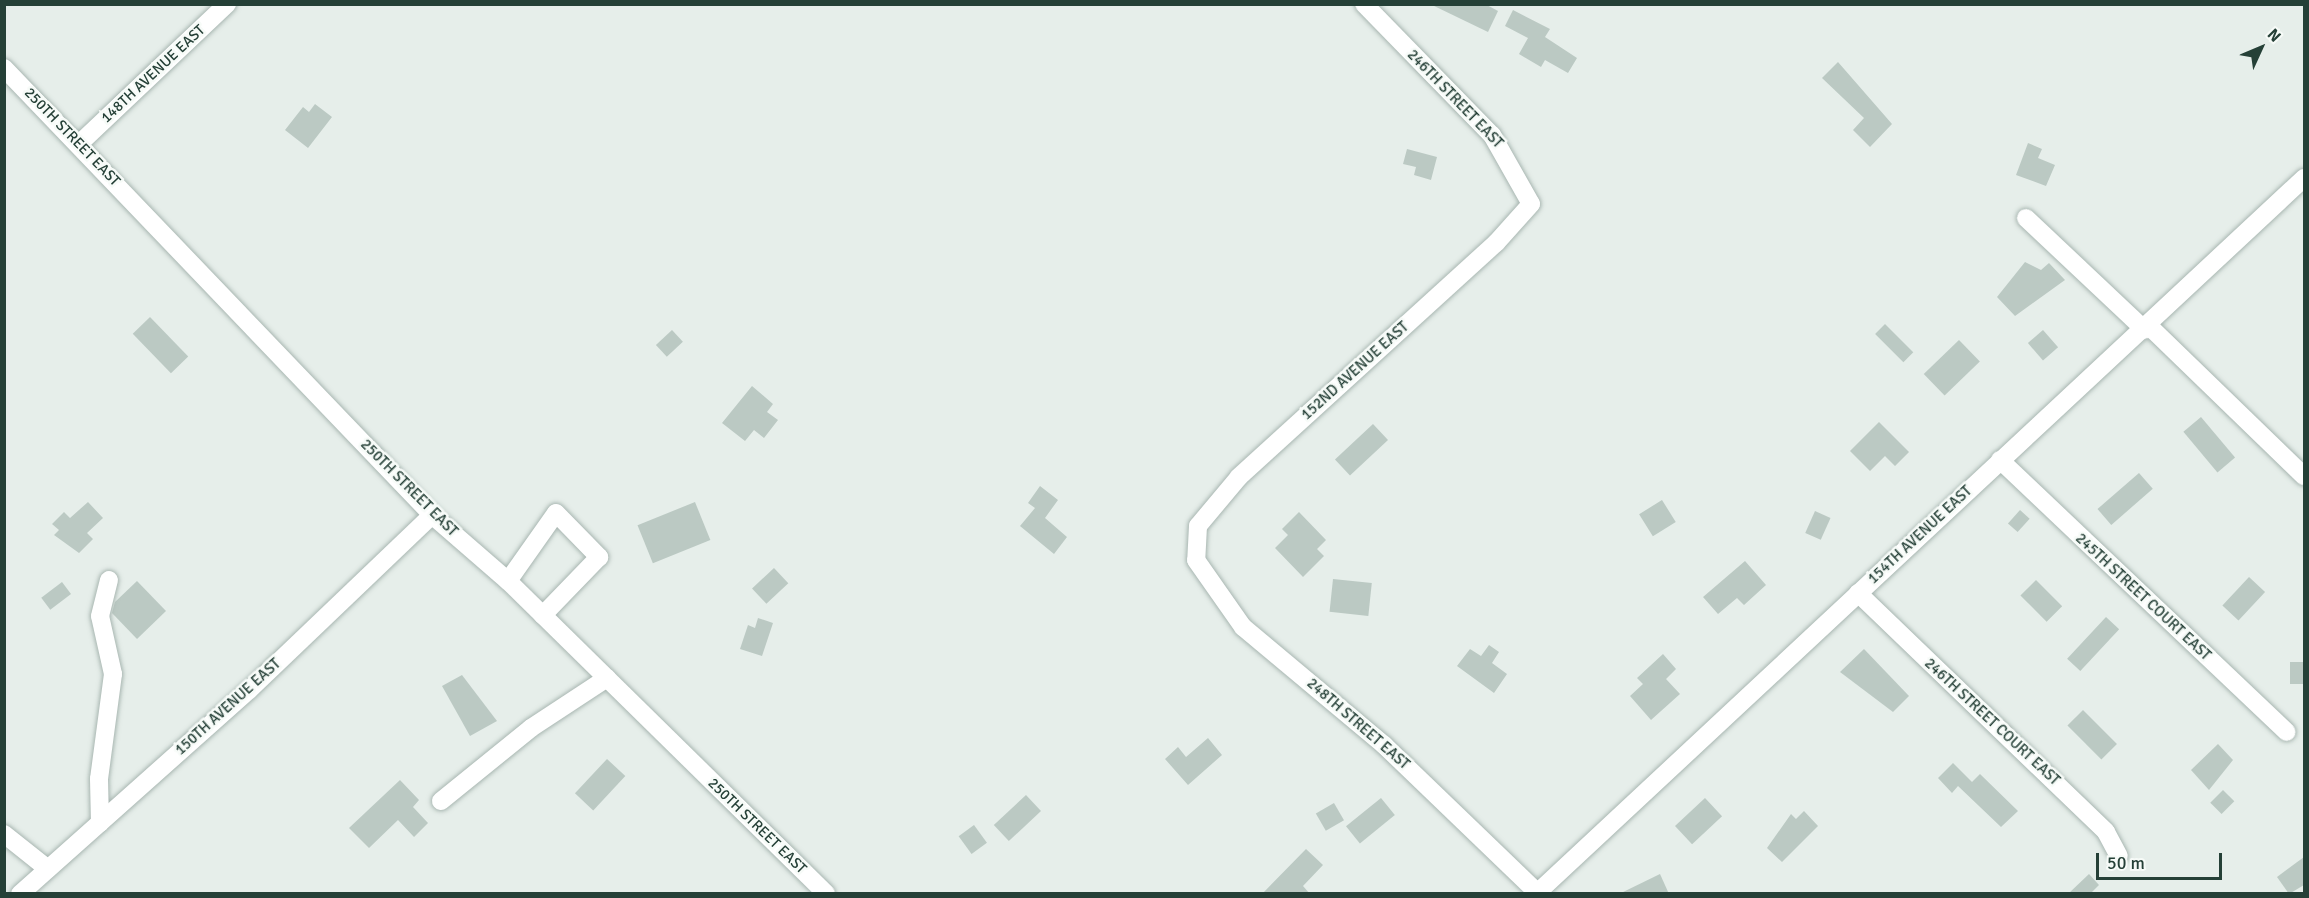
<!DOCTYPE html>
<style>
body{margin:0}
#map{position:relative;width:2309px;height:898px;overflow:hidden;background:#e6eeea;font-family:Signika,sans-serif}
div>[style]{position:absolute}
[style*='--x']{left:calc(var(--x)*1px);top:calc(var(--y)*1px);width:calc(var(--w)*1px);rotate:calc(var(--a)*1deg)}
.building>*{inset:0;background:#bbc9c3;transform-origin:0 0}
.roads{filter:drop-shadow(0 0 2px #a8b6b1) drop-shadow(0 0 2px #a8b6b1)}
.minor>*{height:18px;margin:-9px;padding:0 9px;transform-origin:9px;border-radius:9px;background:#fff}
span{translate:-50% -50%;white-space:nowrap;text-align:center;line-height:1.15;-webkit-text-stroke:5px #f7fbf8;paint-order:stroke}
.street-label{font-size:15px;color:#254037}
.frame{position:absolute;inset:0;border:6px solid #254037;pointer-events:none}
.north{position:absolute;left:2231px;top:18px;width:60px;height:60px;-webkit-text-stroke:4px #f7fbf8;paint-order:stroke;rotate:46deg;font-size:16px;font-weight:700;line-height:24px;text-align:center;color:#254037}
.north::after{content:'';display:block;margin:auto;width:21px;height:27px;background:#254037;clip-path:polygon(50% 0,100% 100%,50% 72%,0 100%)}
.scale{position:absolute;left:2096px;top:853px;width:126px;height:27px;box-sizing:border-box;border:3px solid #254037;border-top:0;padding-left:8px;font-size:18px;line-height:21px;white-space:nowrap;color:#254037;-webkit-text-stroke:4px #f7fbf8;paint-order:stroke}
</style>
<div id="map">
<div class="building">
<div style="clip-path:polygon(1430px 4px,1485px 4px,1498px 11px,1488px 32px)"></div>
<div style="clip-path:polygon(1513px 10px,1550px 29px,1545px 37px,1577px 58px,1568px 73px,1545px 60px,1541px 67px,1519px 54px,1528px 38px,1505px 26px)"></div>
<div style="clip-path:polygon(1838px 62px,1892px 124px,1870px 147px,1853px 130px,1864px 118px,1822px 78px)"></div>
<div style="clip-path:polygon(315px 104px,332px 117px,308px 148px,285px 130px,303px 107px,309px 112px)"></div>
<div style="clip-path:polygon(2028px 143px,2042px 149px,2038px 158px,2055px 165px,2046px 186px,2016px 175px)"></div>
<div style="clip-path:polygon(1407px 149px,1437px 157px,1431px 180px,1414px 175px,1416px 167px,1403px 164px)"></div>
<div style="clip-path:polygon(2025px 262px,2041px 270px,2049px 263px,2065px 280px,2015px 316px,1997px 297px)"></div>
<div style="left:150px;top:317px;width:55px;height:24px;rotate:46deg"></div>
<div style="left:1885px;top:324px;width:40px;height:14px;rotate:45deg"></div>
<div style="left:672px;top:330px;width:16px;height:22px;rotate:47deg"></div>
<div style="left:2043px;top:330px;width:23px;height:20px;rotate:49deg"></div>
<div style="left:1959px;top:340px;width:30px;height:49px;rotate:46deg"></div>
<div style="clip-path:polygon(752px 386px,773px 404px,767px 412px,778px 420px,764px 438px,754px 430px,745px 441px,722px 423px)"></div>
<div style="left:2201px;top:417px;width:53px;height:23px;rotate:50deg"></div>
<div style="clip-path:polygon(1879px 422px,1909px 452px,1895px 466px,1885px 456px,1870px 471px,1850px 451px)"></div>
<div style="left:1373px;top:424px;width:22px;height:52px;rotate:47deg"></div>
<div style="left:2139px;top:473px;width:21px;height:55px;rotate:49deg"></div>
<div style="clip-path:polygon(1040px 486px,1058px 500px,1045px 518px,1067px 537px,1054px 554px,1020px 526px,1035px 508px,1028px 503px)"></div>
<div style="left:1662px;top:500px;width:26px;height:27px;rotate:58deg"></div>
<div style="clip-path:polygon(88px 502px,103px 518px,87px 533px,93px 539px,79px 553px,54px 535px,59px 530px,52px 524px,64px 512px,70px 518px)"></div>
<div style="left:695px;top:502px;width:41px;height:62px;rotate:68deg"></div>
<div style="left:2020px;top:510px;width:13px;height:18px;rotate:42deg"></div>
<div style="left:1815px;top:511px;width:17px;height:24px;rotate:24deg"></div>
<div style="clip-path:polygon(1299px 512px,1326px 540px,1317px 549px,1324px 556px,1303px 577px,1275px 548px,1288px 535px,1282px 529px)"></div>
<div style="clip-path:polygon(1745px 561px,1766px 585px,1744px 605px,1737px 598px,1718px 614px,1703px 597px)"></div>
<div style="left:774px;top:568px;width:21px;height:30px;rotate:47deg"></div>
<div style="left:2249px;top:577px;width:22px;height:39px;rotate:43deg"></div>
<div style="left:1333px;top:579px;width:39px;height:33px;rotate:6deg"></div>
<div style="left:2036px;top:580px;width:37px;height:22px;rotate:45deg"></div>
<div style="clip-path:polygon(137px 581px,166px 611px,137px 639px,112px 613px,115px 602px)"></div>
<div style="left:62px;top:582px;width:15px;height:26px;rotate:53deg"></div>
<div style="left:2106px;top:617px;width:18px;height:57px;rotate:43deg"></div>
<div style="clip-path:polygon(758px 618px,773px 623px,762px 656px,740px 649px,748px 625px,755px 628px)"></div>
<div style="clip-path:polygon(1489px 645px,1499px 652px,1492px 663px,1507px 674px,1494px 693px,1457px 666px,1470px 649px,1481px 656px)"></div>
<div style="clip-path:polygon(1864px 649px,1909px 696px,1893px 712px,1840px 672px)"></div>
<div style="clip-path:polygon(1663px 654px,1676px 669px,1666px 679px,1680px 694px,1651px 720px,1630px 696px,1643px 684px,1637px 678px)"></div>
<div style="left:2290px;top:662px;width:14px;height:22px"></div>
<div style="clip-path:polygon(462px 675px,497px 721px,470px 736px,442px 686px)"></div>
<div style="left:2083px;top:710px;width:48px;height:22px;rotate:45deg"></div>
<div style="clip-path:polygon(1208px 738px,1222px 755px,1188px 785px,1165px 759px,1178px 747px,1186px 757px)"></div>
<div style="clip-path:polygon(2218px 744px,2233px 760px,2209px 790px,2191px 770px)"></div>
<div style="left:607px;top:759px;width:25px;height:47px;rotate:43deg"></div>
<div style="clip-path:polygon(1953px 763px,1972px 782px,1980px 774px,2018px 811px,2001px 827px,1958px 786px,1952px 793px,1938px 778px)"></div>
<div style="clip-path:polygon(400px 780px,419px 800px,413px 807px,428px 823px,414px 837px,398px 820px,369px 848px,349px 828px)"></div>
<div style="left:2223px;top:790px;width:16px;height:18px;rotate:45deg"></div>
<div style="left:1026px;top:795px;width:22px;height:44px;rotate:47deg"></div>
<div style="left:1381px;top:798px;width:22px;height:45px;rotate:51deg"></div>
<div style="left:1705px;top:798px;width:25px;height:41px;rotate:47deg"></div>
<div style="left:1334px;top:803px;width:20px;height:21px;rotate:60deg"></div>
<div style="clip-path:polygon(1804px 811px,1818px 826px,1782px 862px,1767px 848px,1791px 814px,1796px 819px)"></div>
<div style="left:974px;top:825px;width:22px;height:19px;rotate:54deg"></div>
<div style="clip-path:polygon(1306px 849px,1323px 865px,1303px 886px,1310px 894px,1262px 894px)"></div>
<div style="clip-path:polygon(2304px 857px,2304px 885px,2289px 894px,2277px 877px)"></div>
<div style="clip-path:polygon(1660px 874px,1669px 894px,1619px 894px)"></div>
<div style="clip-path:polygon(2089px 874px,2099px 885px,2090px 894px,2068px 894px)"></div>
</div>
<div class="roads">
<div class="minor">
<div style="--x:1364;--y:4;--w:183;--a:45.7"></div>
<div style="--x:1492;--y:135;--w:79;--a:60.5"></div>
<div style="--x:1531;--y:204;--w:52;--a:131.9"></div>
<div style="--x:1496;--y:243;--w:348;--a:137.7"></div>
<div style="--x:1239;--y:477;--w:64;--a:129.9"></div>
<div style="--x:1198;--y:526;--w:34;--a:93"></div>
<div style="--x:1196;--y:560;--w:82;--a:55"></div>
<div style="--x:1243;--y:627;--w:184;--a:39.9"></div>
<div style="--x:1384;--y:745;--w:212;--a:43.9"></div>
<div style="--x:4;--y:68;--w:619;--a:46.24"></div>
<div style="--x:432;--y:515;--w:101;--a:41"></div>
<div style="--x:508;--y:581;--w:446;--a:44.5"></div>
<div style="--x:79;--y:144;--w:204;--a:-43.4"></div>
<div style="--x:2026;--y:218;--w:163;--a:43.3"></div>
<div style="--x:2149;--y:326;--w:216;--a:44.1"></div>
<div style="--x:2000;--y:460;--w:395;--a:43.5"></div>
<div style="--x:508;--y:581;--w:83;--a:-54.8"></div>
<div style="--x:556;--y:513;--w:62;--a:45.7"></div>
<div style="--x:599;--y:557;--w:81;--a:134"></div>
<div style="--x:1858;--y:593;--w:344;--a:43.9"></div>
<div style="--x:2106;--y:832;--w:27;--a:62"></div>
<div style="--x:441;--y:801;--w:116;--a:-39"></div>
<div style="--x:531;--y:728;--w:91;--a:-33.3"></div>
<div style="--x:100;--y:823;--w:44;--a:-91.3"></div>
<div style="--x:99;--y:779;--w:106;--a:-82.4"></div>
<div style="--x:113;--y:674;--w:59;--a:-102.6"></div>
<div style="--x:100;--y:616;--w:37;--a:-76"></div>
<div style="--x:4;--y:834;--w:56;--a:38.5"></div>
<div style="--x:20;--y:894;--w:307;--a:-41.7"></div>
<div style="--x:249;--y:690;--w:253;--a:-43.7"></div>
<div style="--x:1536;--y:894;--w:1050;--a:-42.99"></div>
</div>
</div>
<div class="street-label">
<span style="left:153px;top:74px;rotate:-43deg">148TH AVENUE EAST</span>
<span style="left:1455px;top:99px;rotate:46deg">246TH STREET EAST</span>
<span style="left:72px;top:137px;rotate:46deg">250TH STREET EAST</span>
<span style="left:1355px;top:371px;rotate:-42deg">152ND AVENUE EAST</span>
<span style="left:409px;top:488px;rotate:45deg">250TH STREET EAST</span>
<span style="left:1920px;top:535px;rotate:-43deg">154TH AVENUE EAST</span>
<span style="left:2143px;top:597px;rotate:43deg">245TH STREET COURT EAST</span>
<span style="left:228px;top:707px;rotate:-42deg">150TH AVENUE EAST</span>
<span style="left:1992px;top:722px;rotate:43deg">246TH STREET COURT EAST</span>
<span style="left:1358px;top:724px;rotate:41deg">248TH STREET EAST</span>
<span style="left:757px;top:826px;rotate:44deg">250TH STREET EAST</span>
</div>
<div class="frame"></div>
<div class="north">N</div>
<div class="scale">50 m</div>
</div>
